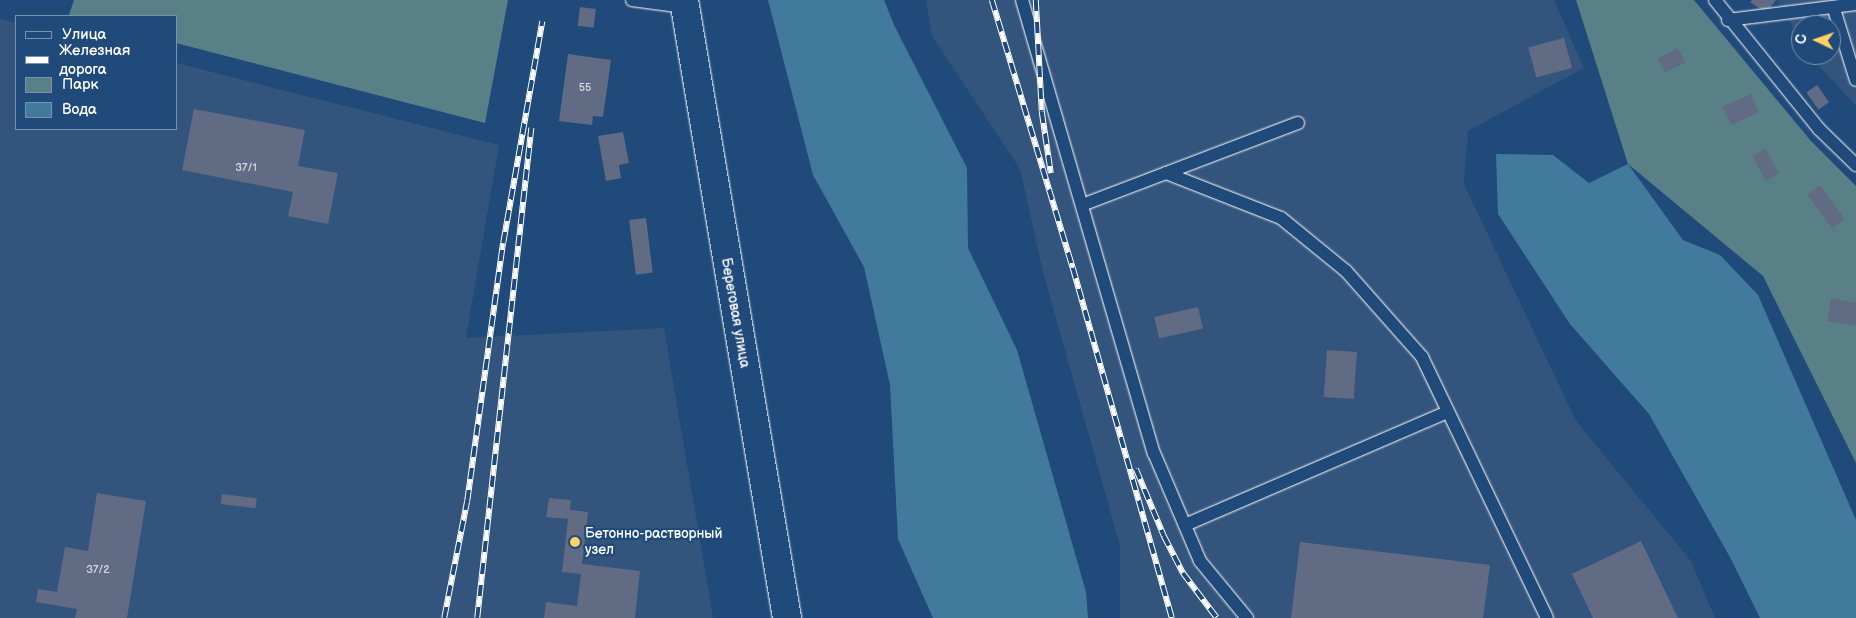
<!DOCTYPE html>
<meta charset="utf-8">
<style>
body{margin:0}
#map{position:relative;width:1856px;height:618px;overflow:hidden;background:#1f4a7a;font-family:"Balsamiq Sans",sans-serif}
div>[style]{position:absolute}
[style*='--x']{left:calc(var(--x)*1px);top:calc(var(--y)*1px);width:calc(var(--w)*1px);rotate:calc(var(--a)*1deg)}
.built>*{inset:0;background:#33547d}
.green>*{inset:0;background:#598086}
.water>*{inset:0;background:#427a9e}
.building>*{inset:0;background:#626b84;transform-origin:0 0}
.roads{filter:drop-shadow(0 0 1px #fff) drop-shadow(0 0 1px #fff)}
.service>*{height:12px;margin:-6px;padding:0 6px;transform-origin:6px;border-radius:6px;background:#1f4a7a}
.tertiary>*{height:28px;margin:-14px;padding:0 14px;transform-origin:14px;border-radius:14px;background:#1f4a7a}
.rail>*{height:5.5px;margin-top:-2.75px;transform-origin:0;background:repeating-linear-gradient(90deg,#1f4a7a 0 11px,#fff 0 22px);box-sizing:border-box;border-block:1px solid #fff}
.dots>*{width:14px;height:14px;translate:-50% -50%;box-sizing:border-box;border:2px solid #1f4a7a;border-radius:50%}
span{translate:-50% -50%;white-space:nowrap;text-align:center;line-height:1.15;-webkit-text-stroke:4.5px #1f4a7a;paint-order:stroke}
.number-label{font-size:11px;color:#d8dae0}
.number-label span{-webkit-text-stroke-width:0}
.street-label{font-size:14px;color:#fff}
.poi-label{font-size:14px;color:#fff}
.left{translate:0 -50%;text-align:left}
.legend{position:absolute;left:15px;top:15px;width:162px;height:115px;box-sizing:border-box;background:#1f4a7a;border:1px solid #7992af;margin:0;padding:6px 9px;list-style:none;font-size:15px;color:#fff}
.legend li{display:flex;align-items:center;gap:10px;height:25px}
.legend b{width:25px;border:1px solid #7992af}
.north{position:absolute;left:1791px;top:15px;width:50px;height:50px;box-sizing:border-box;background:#1f4a7a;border:1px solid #7992af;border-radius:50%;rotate:273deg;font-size:14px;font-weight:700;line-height:20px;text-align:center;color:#fff}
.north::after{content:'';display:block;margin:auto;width:18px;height:22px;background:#ffd166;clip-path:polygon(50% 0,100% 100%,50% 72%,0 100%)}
</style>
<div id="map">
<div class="built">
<div style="clip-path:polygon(926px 0,1554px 0,1584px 68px,1468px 131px,1464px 184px,1576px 421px,1691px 561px,1715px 618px,1120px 618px,1120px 546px,1043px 272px,1020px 169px,932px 36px)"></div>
<div style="clip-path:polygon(1777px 0,1856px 0,1856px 106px,1809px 55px,1831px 55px,1831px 25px,1801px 25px,1801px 41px)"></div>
<div style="clip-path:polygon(0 19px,16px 23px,16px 129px,176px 129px,176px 63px,499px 145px,466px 338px,664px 328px,713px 618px,0 618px)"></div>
</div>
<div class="green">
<div style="clip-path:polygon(74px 0,508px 0,485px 123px,176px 43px,176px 16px,69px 15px)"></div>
<div style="clip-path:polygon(1576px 0,1694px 0,1811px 141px,1856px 186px,1856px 463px,1763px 276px,1628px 164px)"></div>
</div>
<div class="water">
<div style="clip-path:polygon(768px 0,884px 0,895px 27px,967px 168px,968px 248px,1017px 350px,1086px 592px,1088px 618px,933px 618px,898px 539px,890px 385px,864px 267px,813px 175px)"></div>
<div style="clip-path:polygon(1496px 154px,1553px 155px,1589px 183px,1628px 164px,1683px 240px,1720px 255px,1758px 295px,1856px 520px,1856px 618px,1760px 618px,1731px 559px,1649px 414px,1570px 324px,1498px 214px)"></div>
</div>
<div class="building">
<div style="clip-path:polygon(1752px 0,1776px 0,1766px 13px,1750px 2px)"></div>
<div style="left:580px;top:7px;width:16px;height:19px;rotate:7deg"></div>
<div style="left:1564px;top:38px;width:31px;height:37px;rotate:75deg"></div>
<div style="left:1678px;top:48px;width:16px;height:23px;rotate:63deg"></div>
<div style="clip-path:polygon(568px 54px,611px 60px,603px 117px,593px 116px,592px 125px,559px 121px)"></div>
<div style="left:1817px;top:85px;width:21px;height:13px;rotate:55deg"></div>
<div style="left:1751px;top:94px;width:20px;height:31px;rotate:66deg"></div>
<div style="clip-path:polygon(194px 109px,305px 130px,298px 166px,338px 173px,328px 224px,288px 216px,293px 192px,182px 170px)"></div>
<div style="clip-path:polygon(623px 132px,629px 163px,619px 165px,621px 178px,606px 181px,598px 136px)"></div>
<div style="left:1766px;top:149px;width:28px;height:15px;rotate:63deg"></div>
<div style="left:1820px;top:185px;width:42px;height:16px;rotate:54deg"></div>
<div style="left:646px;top:218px;width:55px;height:17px;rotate:83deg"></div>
<div style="clip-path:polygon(1831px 298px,1856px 303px,1856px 326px,1827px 321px)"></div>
<div style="left:1198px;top:307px;width:22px;height:45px;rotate:77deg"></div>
<div style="left:1327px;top:350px;width:30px;height:47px;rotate:4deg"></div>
<div style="clip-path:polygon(97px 493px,146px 501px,127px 618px,75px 618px,77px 609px,36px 602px,38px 589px,57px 592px,65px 547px,88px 551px)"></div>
<div style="left:222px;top:494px;width:35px;height:10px;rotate:7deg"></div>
<div style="clip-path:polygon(549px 498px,571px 500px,570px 510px,588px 512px,582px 564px,640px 571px,635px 618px,544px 618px,546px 602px,577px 606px,581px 574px,562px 572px,568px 519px,546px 517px)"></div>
<div style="clip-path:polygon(1641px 541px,1678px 618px,1593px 618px,1572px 574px)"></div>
<div style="clip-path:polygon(1300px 542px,1490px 565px,1483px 618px,1291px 618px)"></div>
</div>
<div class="roads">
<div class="service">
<div style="--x:632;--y:0;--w:53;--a:7.5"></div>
<div style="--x:1022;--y:0;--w:472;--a:73.8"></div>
<div style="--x:1154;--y:453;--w:117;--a:66.9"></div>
<div style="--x:1200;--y:561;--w:74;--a:50.5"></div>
<div style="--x:1715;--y:0;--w:166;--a:51.1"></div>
<div style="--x:1819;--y:129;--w:52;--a:44.2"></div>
<div style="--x:1834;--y:9;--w:74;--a:72.8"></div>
<div style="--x:1728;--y:20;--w:129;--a:-7.1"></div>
<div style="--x:1166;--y:173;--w:123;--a:21.4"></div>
<div style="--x:1281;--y:218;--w:84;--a:39.2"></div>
<div style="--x:1346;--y:271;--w:115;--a:48.5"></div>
<div style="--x:1422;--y:357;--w:289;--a:64.4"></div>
<div style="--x:1082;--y:205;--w:231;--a:-20.8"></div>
<div style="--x:1185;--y:525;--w:286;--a:-23.3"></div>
</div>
<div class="tertiary">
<div style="--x:684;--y:0;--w:627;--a:80.54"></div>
</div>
</div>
<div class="rail">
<div style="--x:992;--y:0;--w:280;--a:73.2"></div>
<div style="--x:1073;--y:268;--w:364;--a:74.2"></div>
<div style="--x:1036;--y:0;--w:112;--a:86.9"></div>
<div style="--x:1042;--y:112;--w:62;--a:81.6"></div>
<div style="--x:1136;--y:469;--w:73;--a:67.3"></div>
<div style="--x:1164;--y:536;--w:42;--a:62.8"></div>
<div style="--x:1183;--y:573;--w:56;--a:52.9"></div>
<div style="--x:444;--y:618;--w:119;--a:-78.9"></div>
<div style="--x:467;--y:501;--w:260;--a:-82.1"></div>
<div style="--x:503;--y:243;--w:225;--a:-80"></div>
<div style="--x:477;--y:618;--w:493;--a:-83.7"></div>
</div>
<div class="dots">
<div style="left:575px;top:542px;background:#ffd166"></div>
</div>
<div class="number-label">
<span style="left:585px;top:88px">55</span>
<span style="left:246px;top:168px">37/1</span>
<span style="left:98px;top:570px">37/2</span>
</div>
<div class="street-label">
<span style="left:735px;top:313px;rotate:80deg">Береговая улица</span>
</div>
<div class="poi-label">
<span class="left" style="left:585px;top:542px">Бетонно-растворный<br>узел</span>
</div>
<ul class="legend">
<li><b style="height:6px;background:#1f4a7a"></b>Улица</li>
<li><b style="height:6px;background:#fff"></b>Железная дорога</li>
<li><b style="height:14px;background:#598086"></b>Парк</li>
<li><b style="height:14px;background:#427a9e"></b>Вода</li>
</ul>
<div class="north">С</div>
</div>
